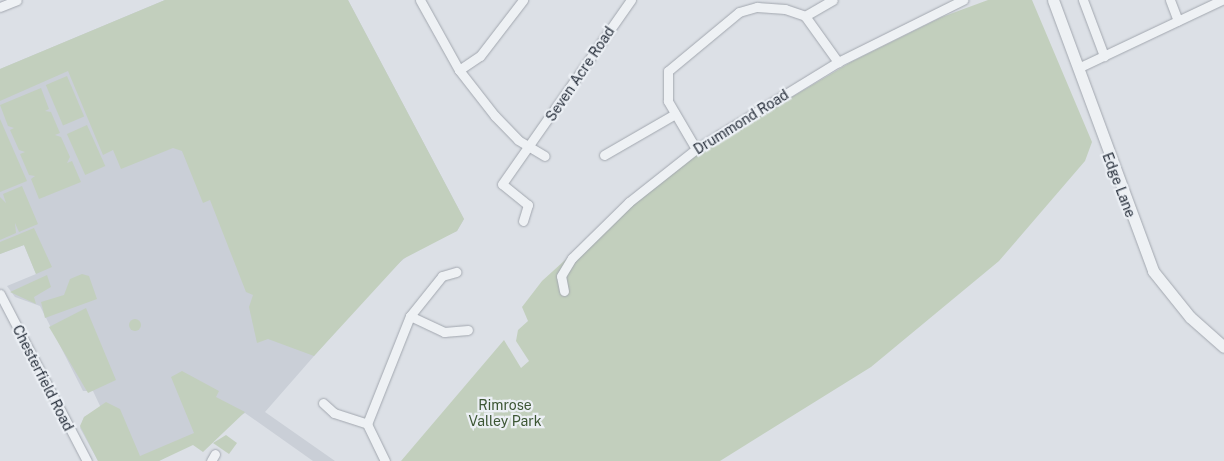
<!DOCTYPE html>
<style>
body{margin:0}
#map{position:relative;width:1224px;height:461px;overflow:hidden;background:#dce0e6;font-family:"Public Sans",sans-serif}
div>[style]{position:absolute}
[style*='--x']{left:calc(var(--x)*1px);top:calc(var(--y)*1px);width:calc(var(--w)*1px);rotate:calc(var(--a)*1deg)}
.built>*{inset:0;background:#cacfd7}
.green>*{inset:0;background:#c2cfbd;transform-origin:0 0}
.round{border-radius:50%}
.roads{filter:drop-shadow(0 0 1px #a2a7af) drop-shadow(0 0 1px #a2a7af)}
.minor>*{height:9px;margin:-4.5px;padding:0 4.5px;transform-origin:4.5px;border-radius:4.5px;background:#eef1f4}
.tertiary>*{height:11px;margin:-5.5px;padding:0 5.5px;transform-origin:5.5px;border-radius:5.5px;background:#eef1f4}
span{translate:-50% -50%;white-space:nowrap;text-align:center;line-height:1.15;-webkit-text-stroke:4.5px #ebeff4;paint-order:stroke}
.street-label{font-size:14px;color:#272f3b}
.park-label{font-size:14px;color:#3c5634}
</style>
<div id="map">
<div class="built">
<div style="clip-path:polygon(165px 0,348px 0,464px 219px,457px 231px,412px 252px,385px 275px,265px 412px,335px 461px,313px 461px,245px 413px,159px 461px,98px 461px,80px 428px,84px 417px,101px 408px,93px 391px,83px 391px,40px 306px,15px 297px,7px 286px,36px 274px,24px 245px,0 254px,0 69px)"></div>
</div>
<div class="green">
<div style="clip-path:polygon(165px 0,348px 0,464px 219px,457px 231px,403px 259px,314px 356px,268px 339px,257px 343px,249px 307px,253px 295px,246px 292px,210px 200px,203px 203px,182px 151px,173px 148px,121px 169px,113px 150px,103px 155px,68px 71px,0 101px,0 69px)"></div>
<div style="clip-path:polygon(988px 0,1032px 0,1092px 142px,1085px 161px,999px 261px,871px 367px,720px 461px,401px 461px,504px 340px,521px 368px,529px 361px,516px 341px,518px 330px,528px 321px,522px 307px,542px 281px,618px 212px,709px 146px,851px 62px,942px 17px)"></div>
<div style="left:67px;top:76px;width:44px;height:23px;rotate:67deg"></div>
<div style="clip-path:polygon(41px 88px,49px 109px,45px 111px,51px 112px,60px 133px,55px 135px,61px 137px,70px 157px,67px 163px,72px 161px,81px 182px,39px 199px,31px 179px,35px 176px,29px 175px,20px 154px,25px 152px,19px 150px,10px 130px,14px 128px,8px 126px,0 105px)"></div>
<div style="clip-path:polygon(0 119px,27px 181px,0 192px)"></div>
<div style="left:87px;top:125px;width:45px;height:22px;rotate:66deg"></div>
<div style="clip-path:polygon(22px 186px,38px 224px,19px 232px,15px 223px,16px 233px,0 240px,0 197px,6px 203px,3px 194px)"></div>
<div style="clip-path:polygon(34px 228px,52px 267px,36px 274px,24px 245px,0 254px,0 242px)"></div>
<div style="clip-path:polygon(82px 274px,89px 276px,97px 299px,45px 318px,41px 302px,64px 295px,70px 279px)"></div>
<div style="clip-path:polygon(47px 275px,51px 287px,34px 297px,36px 304px,10px 292px)"></div>
<div style="clip-path:polygon(86px 308px,116px 380px,88px 393px,49px 327px)"></div>
<div class="round" style="left:129px;top:319px;width:12px;height:12px"></div>
<div style="clip-path:polygon(182px 371px,219px 391px,216px 397px,245px 412px,203px 452px,193px 445px,159px 461px,98px 461px,80px 426px,84px 417px,106px 402px,120px 409px,140px 456px,194px 433px,171px 377px)"></div>
<div style="clip-path:polygon(226px 435px,237px 443px,229px 454px,213px 443px)"></div>
</div>
<div class="roads">
<div class="minor">
<div style="--x:420;--y:0;--w:80;--a:60.9"></div>
<div style="--x:459;--y:70;--w:58;--a:52"></div>
<div style="--x:495;--y:116;--w:33;--a:46"></div>
<div style="--x:518;--y:140;--w:31;--a:31"></div>
<div style="--x:1083;--y:0;--w:60;--a:69.4"></div>
<div style="--x:1170;--y:0;--w:22;--a:69"></div>
<div style="--x:0;--y:7;--w:18;--a:-22"></div>
<div style="--x:805;--y:16;--w:32;--a:-30"></div>
<div style="--x:1078;--y:68;--w:159;--a:-25.3"></div>
<div style="--x:459;--y:70;--w:25;--a:-34"></div>
<div style="--x:480;--y:56;--w:71;--a:-52.5"></div>
<div style="--x:696;--y:149;--w:56;--a:-120.3"></div>
<div style="--x:668;--y:101;--w:30;--a:-90"></div>
<div style="--x:668;--y:71;--w:92;--a:-39.7"></div>
<div style="--x:739;--y:12;--w:19;--a:-16"></div>
<div style="--x:757;--y:7;--w:28;--a:4"></div>
<div style="--x:785;--y:9;--w:21;--a:19"></div>
<div style="--x:805;--y:16;--w:57;--a:54.3"></div>
<div style="--x:604;--y:155;--w:82;--a:-30"></div>
<div style="--x:523;--y:221;--w:17;--a:-73"></div>
<div style="--x:528;--y:205;--w:33;--a:-141"></div>
<div style="--x:502;--y:184;--w:225;--a:-55"></div>
<div style="--x:564;--y:291;--w:15;--a:-101"></div>
<div style="--x:561;--y:276;--w:21;--a:-59"></div>
<div style="--x:572;--y:258;--w:80;--a:-44.5"></div>
<div style="--x:629;--y:202;--w:85;--a:-38.3"></div>
<div style="--x:696;--y:149;--w:167;--a:-31.5"></div>
<div style="--x:838;--y:62;--w:140;--a:-26.4"></div>
<div style="--x:0;--y:294;--w:188;--a:62.5"></div>
<div style="--x:410;--y:316;--w:51;--a:-51.3"></div>
<div style="--x:442;--y:276;--w:15;--a:-16"></div>
<div style="--x:323;--y:403;--w:15;--a:42"></div>
<div style="--x:334;--y:413;--w:35;--a:18"></div>
<div style="--x:211;--y:461;--w:8;--a:-60"></div>
<div style="--x:385;--y:461;--w:41;--a:-115.9"></div>
<div style="--x:367;--y:424;--w:116;--a:-68.3"></div>
<div style="--x:410;--y:316;--w:38;--a:25"></div>
<div style="--x:444;--y:332;--w:24;--a:-5"></div>
</div>
<div class="tertiary">
<div style="--x:1053;--y:0;--w:289;--a:69.7"></div>
<div style="--x:1153;--y:271;--w:59;--a:51.2"></div>
<div style="--x:1190;--y:317;--w:45;--a:41.4"></div>
</div>
</div>
<div class="street-label">
<span style="left:580px;top:74px;rotate:-56deg">Seven Acre Road</span>
<span style="left:741px;top:122px;rotate:-32deg">Drummond Road</span>
<span style="left:1119px;top:185px;rotate:69deg">Edge Lane</span>
<span style="left:43px;top:378px;rotate:63deg">Chesterfield Road</span>
</div>
<div class="park-label">
<span style="left:505px;top:413px">Rimrose<br>Valley Park</span>
</div>
</div>
